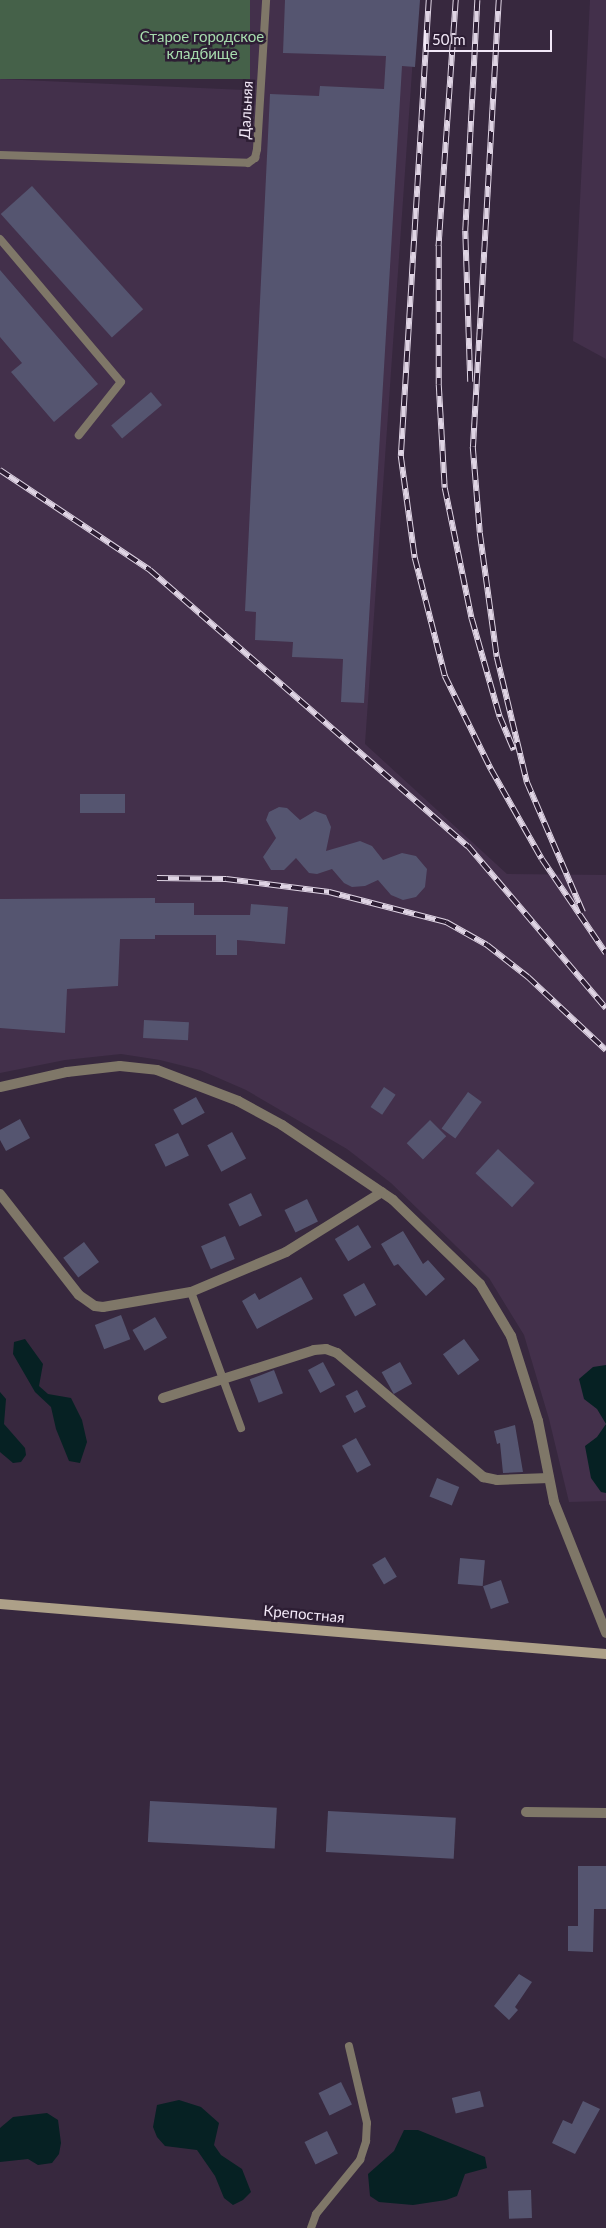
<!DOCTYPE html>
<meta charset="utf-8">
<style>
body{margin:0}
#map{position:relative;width:606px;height:2228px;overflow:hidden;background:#37283e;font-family:Lato,sans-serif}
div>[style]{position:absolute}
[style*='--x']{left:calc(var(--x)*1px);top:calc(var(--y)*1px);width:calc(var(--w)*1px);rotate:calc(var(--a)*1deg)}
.built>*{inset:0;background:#43304b}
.green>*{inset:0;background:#456149;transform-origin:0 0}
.water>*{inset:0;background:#062123}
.building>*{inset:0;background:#555570;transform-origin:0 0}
.lane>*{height:8px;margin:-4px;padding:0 4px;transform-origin:4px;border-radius:4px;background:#7f7768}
.street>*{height:10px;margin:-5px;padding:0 5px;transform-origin:5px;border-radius:5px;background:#7f7768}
.secondary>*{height:10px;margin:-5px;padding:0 5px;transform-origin:5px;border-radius:5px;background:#ada088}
.rail>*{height:5.5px;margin-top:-2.75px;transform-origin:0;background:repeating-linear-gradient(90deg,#2d1e34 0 11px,#dfd4e4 0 22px);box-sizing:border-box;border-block:1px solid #dfd4e4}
span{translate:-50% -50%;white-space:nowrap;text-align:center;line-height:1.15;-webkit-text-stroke:5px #2d1e34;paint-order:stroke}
.park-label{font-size:15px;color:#a7dcae}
.street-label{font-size:15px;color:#f2e8f7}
.scale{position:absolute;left:424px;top:30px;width:128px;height:22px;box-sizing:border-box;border:2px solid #f2e8f7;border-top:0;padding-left:6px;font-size:15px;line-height:18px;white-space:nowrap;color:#f2e8f7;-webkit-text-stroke:4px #2d1e34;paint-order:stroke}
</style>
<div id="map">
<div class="built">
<div style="clip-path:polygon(250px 0,417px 0,365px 744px,507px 874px,606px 875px,606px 1501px,569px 1502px,549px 1419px,524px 1335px,489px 1278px,391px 1183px,347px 1149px,246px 1090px,200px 1070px,160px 1060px,121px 1054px,65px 1060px,0 1073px,0 79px,245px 90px)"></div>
<div style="clip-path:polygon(590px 0,606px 0,606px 359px,573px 341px)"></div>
</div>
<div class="green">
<div style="left:0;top:0;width:250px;height:79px"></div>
</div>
<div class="water">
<div style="clip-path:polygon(25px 1339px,43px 1364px,39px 1386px,48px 1394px,71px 1398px,82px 1420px,87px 1442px,80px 1463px,69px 1461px,56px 1429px,51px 1407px,35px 1392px,13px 1354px,14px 1342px)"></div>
<div style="clip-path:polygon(606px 1365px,606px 1493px,601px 1492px,591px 1478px,585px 1446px,597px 1437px,606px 1424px,597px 1409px,584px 1399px,579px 1379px,593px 1367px)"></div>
<div style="clip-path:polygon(0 1392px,6px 1399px,4px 1424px,25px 1448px,26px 1455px,21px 1462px,13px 1463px,0 1452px)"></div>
<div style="clip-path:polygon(179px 2100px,201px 2107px,219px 2123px,214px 2145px,221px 2155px,242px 2169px,251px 2192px,243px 2200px,233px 2205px,224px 2198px,215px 2176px,197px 2150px,165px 2146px,157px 2137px,153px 2127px,157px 2105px)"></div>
<div style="clip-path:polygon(47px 2113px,58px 2120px,61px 2143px,59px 2154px,52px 2163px,38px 2165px,28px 2159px,0 2162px,0 2128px,13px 2117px)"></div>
<div style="clip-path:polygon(404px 2130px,418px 2130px,485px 2157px,487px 2168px,465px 2174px,457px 2196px,446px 2200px,413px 2205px,379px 2202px,370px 2196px,368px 2174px,394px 2151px)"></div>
</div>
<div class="building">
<div style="clip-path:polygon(285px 0,420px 0,415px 67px,402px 66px,364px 703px,341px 702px,343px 659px,292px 657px,293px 642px,255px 640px,256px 612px,245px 611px,270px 94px,319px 96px,320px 86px,384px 89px,386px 56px,283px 53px)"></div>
<div style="left:32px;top:186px;width:166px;height:42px;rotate:48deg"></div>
<div style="clip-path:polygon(0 270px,98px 384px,54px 422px,11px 372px,22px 363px,0 337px)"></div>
<div style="left:151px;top:392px;width:17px;height:52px;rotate:50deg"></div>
<div style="left:80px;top:794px;width:45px;height:19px"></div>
<div style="clip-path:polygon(279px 807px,287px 808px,300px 820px,315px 811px,326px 815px,331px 827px,326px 851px,360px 841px,372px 846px,383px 860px,402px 853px,416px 856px,427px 869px,425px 887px,416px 897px,403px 900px,391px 895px,378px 880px,365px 886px,352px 887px,344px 883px,332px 869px,317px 874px,309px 873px,296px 858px,284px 870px,271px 870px,263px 857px,276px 838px,266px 820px,269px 812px)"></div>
<div style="clip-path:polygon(155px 898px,155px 903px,194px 903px,194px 915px,250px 915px,251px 904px,288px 907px,285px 944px,237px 940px,237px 955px,216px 955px,216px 935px,155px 935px,155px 939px,120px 939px,118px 986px,67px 989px,65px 1033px,0 1028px,0 899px)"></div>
<div style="left:144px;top:1020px;width:45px;height:18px;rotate:3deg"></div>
<div style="left:384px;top:1087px;width:14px;height:24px;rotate:34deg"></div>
<div style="left:468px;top:1092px;width:17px;height:45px;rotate:36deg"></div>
<div style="left:196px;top:1097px;width:18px;height:26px;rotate:61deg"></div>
<div style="clip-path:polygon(20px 1119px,30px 1138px,6px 1151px,0 1140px,0 1130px)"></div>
<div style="left:430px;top:1120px;width:23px;height:33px;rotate:45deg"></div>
<div style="left:232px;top:1132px;width:30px;height:28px;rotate:62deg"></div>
<div style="left:178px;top:1133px;width:25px;height:26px;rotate:64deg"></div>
<div style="left:498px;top:1149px;width:50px;height:33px;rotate:43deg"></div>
<div style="left:251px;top:1193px;width:25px;height:25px;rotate:64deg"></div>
<div style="left:307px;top:1199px;width:25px;height:25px;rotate:64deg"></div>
<div style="left:358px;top:1225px;width:26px;height:27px;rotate:59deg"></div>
<div style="clip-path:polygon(403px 1231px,423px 1264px,428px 1260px,445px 1279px,426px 1296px,398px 1264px,394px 1266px,381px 1244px)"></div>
<div style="left:225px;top:1236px;width:25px;height:26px;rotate:67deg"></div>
<div style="left:84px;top:1242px;width:25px;height:26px;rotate:53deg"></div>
<div style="clip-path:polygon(301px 1277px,313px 1299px,257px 1329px,242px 1301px,255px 1293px,259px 1300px)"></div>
<div style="left:364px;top:1283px;width:25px;height:24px;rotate:61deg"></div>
<div style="left:121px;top:1315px;width:26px;height:28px;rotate:69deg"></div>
<div style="left:155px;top:1317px;width:24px;height:26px;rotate:60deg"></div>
<div style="left:464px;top:1339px;width:26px;height:26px;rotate:54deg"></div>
<div style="left:323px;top:1362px;width:26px;height:17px;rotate:62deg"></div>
<div style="left:400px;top:1362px;width:25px;height:21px;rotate:61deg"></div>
<div style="left:274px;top:1370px;width:25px;height:26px;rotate:69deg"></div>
<div style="left:357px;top:1390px;width:19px;height:13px;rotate:62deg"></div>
<div style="clip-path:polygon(515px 1425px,523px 1472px,503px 1473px,500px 1443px,497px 1444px,494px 1431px)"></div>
<div style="left:356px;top:1438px;width:31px;height:16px;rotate:61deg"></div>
<div style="left:437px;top:1478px;width:24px;height:20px;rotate:22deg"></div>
<div style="left:385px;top:1557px;width:23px;height:15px;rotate:59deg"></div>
<div style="left:460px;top:1558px;width:25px;height:26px;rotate:5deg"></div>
<div style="left:501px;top:1580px;width:24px;height:19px;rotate:71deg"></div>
<div style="left:150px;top:1801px;width:127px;height:41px;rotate:3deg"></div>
<div style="left:328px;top:1811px;width:128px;height:41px;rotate:3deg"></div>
<div style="clip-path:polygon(578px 1866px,606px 1866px,606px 1909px,594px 1909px,593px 1952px,568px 1951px,568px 1926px,578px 1926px)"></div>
<div style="clip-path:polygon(519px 1974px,532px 1982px,515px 2007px,518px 2010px,509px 2020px,494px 2006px)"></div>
<div style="left:341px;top:2082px;width:25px;height:25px;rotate:64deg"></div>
<div style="left:480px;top:2091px;width:16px;height:29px;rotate:76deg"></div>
<div style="clip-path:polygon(583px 2101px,600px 2109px,575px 2154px,552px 2143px,563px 2120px,572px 2124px)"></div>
<div style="left:327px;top:2131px;width:25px;height:25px;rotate:64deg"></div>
<div style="left:531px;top:2190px;width:28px;height:23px;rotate:88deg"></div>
</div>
<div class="lane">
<div style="--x:0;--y:155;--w:248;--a:1.8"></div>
<div style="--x:248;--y:163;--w:9;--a:-36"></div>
<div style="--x:255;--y:158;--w:9;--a:-77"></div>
<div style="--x:257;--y:149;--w:149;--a:-86.5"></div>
<div style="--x:0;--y:239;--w:187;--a:49.8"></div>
<div style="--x:121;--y:382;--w:68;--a:128.4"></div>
<div style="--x:191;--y:1292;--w:145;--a:69.8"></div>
<div style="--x:311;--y:2228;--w:15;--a:-70"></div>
<div style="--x:316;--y:2214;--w:70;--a:-50.8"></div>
<div style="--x:360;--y:2160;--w:20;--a:-72"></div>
<div style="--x:366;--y:2141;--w:18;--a:-87"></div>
<div style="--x:367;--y:2123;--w:79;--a:-103.2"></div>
</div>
<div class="street">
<div style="--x:0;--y:1087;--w:69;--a:-12.6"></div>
<div style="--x:67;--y:1072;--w:53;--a:-6.5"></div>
<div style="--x:120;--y:1066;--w:37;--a:6"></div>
<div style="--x:157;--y:1070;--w:87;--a:20.9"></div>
<div style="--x:238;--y:1101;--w:50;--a:28.6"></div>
<div style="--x:282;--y:1125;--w:134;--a:34"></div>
<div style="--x:393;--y:1200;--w:121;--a:44"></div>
<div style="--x:480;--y:1284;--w:61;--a:59.2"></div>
<div style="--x:511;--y:1336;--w:89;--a:72.4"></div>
<div style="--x:538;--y:1421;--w:83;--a:78.8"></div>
<div style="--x:554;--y:1502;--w:141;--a:68.3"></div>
<div style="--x:0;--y:1194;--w:128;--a:52"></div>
<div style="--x:79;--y:1295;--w:19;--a:35"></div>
<div style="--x:95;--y:1306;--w:8;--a:7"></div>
<div style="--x:103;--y:1307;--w:89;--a:-9.7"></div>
<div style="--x:191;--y:1292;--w:103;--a:-22.8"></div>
<div style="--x:286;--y:1252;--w:113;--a:-32"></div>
<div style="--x:163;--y:1398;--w:158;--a:-17.6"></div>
<div style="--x:314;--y:1350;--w:12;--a:-5"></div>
<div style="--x:326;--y:1349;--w:12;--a:20"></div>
<div style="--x:337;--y:1353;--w:192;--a:40.3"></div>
<div style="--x:483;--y:1477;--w:14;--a:12"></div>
<div style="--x:497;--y:1480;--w:52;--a:-2.2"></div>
<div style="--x:526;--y:1812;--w:80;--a:0.7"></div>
</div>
<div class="secondary">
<div style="--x:0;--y:1604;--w:608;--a:4.72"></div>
</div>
<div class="rail">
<div style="--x:429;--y:0;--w:457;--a:93.5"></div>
<div style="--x:401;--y:456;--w:103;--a:82.2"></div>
<div style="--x:415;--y:558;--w:122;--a:75.7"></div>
<div style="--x:445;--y:676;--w:104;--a:63.7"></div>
<div style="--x:491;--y:769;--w:103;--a:60.5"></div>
<div style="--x:542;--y:859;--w:114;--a:55.8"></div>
<div style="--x:456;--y:0;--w:247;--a:94"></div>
<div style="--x:439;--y:246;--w:139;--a:90"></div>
<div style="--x:439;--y:385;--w:103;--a:86.7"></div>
<div style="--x:445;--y:488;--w:134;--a:78.4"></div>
<div style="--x:472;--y:619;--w:102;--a:74.1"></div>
<div style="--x:500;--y:717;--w:36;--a:67"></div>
<div style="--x:499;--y:0;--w:448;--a:93.3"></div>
<div style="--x:473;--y:447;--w:86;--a:85.3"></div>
<div style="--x:480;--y:533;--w:125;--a:82.2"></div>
<div style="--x:497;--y:657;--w:129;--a:76.5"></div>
<div style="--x:527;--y:782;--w:142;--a:66.7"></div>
<div style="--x:470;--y:382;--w:151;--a:-91.9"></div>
<div style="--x:465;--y:231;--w:231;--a:-87"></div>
<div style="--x:0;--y:470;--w:180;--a:33.7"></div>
<div style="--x:150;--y:570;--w:421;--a:41"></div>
<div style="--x:468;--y:846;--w:213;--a:49.6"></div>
<div style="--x:157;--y:878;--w:69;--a:0.8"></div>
<div style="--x:226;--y:879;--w:104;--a:7.2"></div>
<div style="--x:329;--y:892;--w:121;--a:14.4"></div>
<div style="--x:446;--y:922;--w:47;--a:29.3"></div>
<div style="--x:487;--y:945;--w:52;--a:38"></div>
<div style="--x:528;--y:977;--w:107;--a:43.1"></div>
</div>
<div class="park-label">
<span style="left:202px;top:45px">Старое городское<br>кладбище</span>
</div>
<div class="street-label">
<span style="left:246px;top:110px;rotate:-87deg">Дальняя</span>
<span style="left:304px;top:1614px;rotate:5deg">Крепостная</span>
</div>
<div class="scale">50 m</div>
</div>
